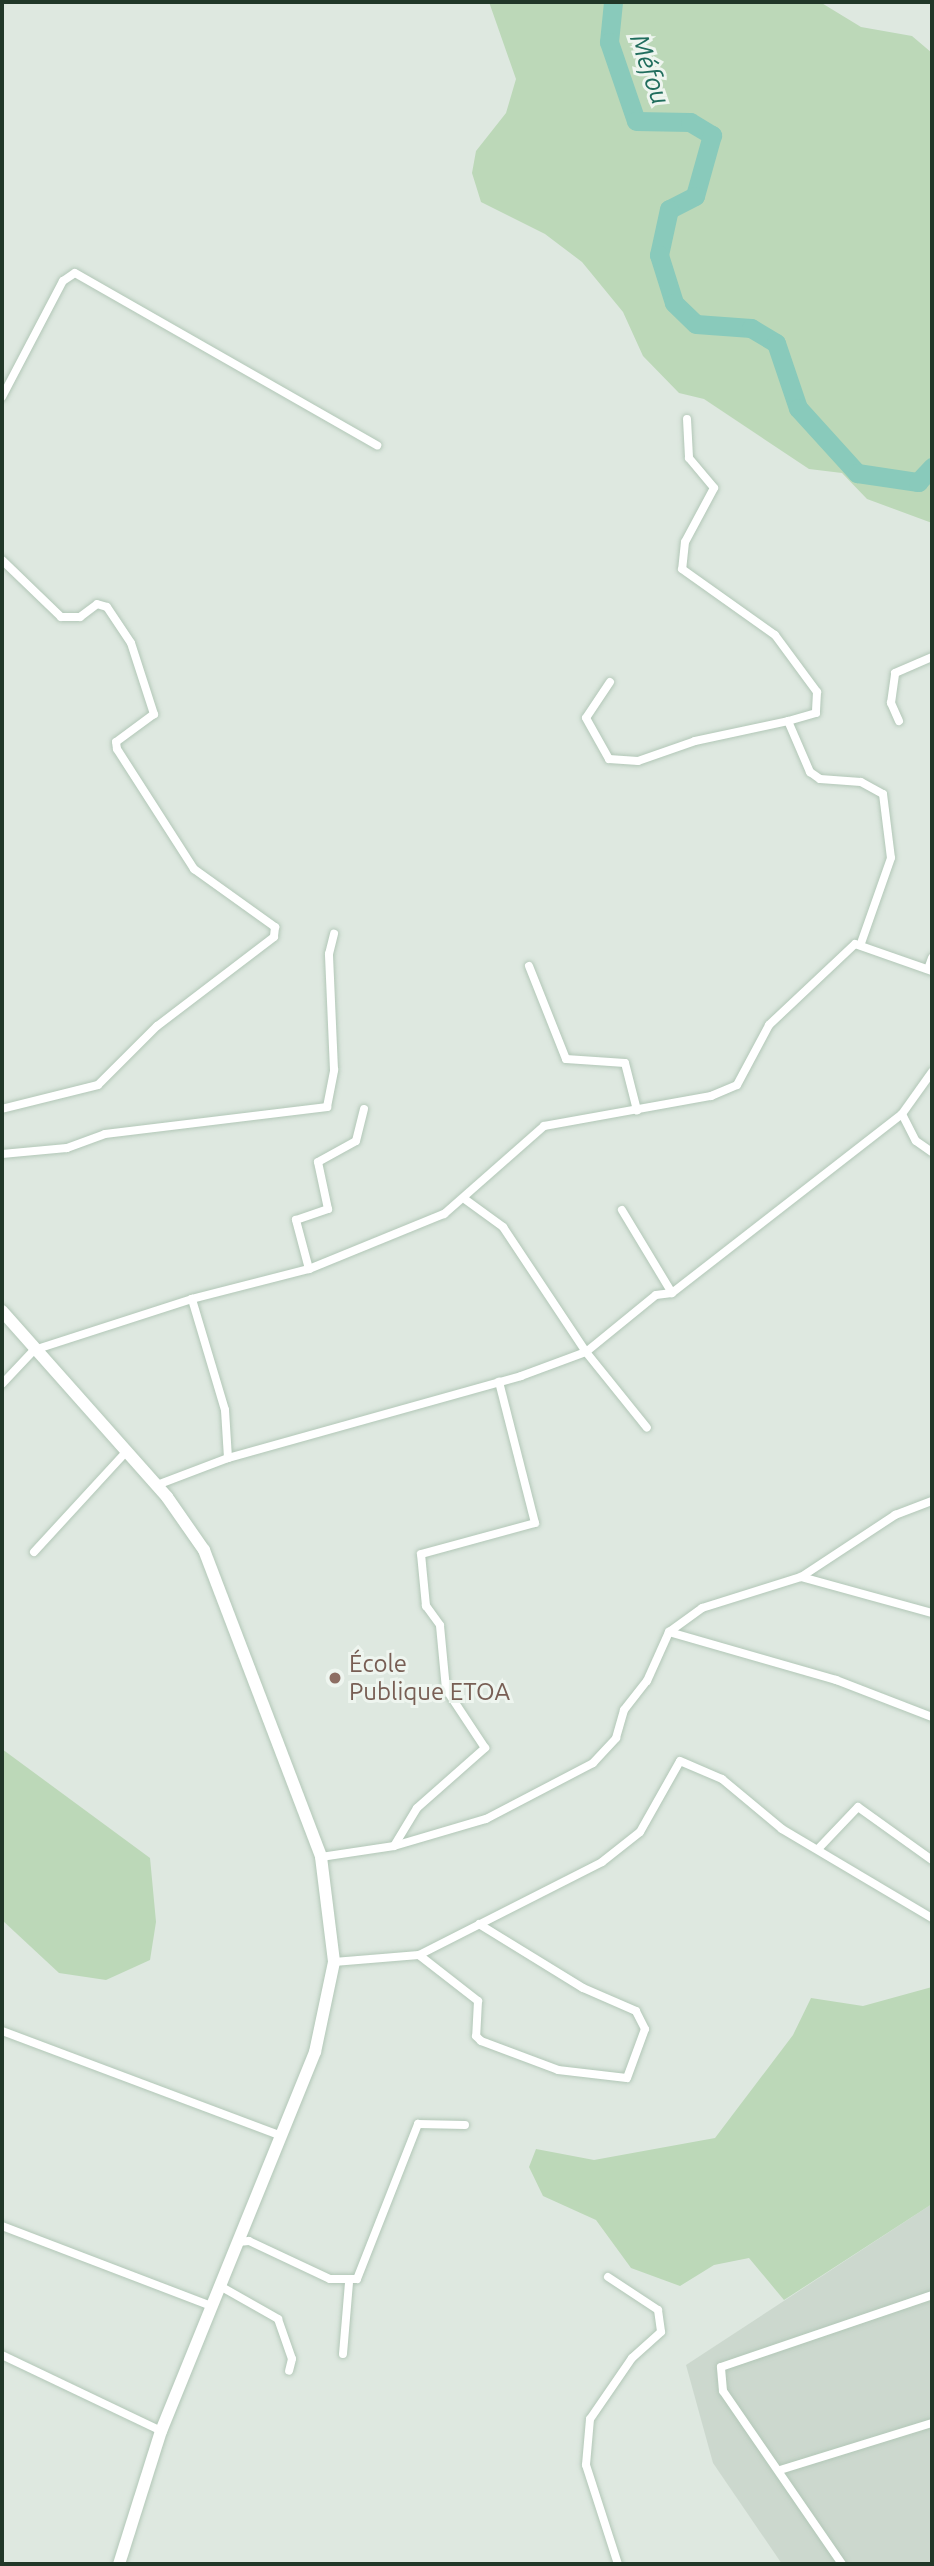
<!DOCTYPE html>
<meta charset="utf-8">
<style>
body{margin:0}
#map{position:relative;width:934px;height:2566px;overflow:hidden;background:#dee8e0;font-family:Ubuntu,sans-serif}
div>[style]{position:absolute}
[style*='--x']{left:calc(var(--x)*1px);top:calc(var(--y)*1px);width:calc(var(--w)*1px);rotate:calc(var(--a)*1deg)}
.built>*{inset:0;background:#ccd8ce}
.green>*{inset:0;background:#bcd8b8}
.river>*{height:19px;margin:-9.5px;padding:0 9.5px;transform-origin:9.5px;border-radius:9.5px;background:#89cabb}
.roads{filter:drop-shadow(0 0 2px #b2c7b7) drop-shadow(0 0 2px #b2c7b7)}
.street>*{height:8px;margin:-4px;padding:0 4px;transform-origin:4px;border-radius:4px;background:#fff}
.secondary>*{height:12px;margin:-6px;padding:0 6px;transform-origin:6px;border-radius:6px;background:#fff}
.dots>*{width:19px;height:19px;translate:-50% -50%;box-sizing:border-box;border:4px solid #eef5ef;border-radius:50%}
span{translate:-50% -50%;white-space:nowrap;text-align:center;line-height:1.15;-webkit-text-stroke:6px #eef5ef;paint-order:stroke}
.education-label{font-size:24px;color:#785e54}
.left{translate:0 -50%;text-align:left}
.water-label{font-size:26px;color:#206d5d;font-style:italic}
.frame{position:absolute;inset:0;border:4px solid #213728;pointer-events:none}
</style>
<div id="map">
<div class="built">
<div style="clip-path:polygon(932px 2204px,932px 2564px,782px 2564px,713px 2463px,686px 2365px)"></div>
</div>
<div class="green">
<div style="clip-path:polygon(489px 2px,820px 2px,861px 27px,912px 36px,932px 53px,932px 523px,867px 499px,842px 473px,809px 469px,704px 399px,679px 393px,643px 356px,623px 312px,582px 262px,545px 234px,481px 202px,472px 173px,476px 151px,506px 113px,516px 79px)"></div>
<div style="clip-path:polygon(2px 1749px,150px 1858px,156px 1922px,150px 1960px,106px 1980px,59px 1973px,2px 1920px)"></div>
<div style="clip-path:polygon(932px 1987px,932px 2204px,784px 2300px,749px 2258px,714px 2265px,680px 2286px,631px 2268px,596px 2220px,543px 2196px,529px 2167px,536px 2149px,594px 2160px,715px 2138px,793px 2035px,811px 1998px,863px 2006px)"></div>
</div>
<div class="river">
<div style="--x:613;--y:2;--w:40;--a:95.7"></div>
<div style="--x:609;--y:42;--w:83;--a:71.1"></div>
<div style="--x:636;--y:121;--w:54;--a:1.1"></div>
<div style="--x:690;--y:122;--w:26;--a:31"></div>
<div style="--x:712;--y:135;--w:63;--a:105.6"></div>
<div style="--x:695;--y:196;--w:29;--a:153"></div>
<div style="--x:669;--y:209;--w:47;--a:102.3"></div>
<div style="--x:659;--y:255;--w:50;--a:72.6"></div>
<div style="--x:674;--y:303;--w:30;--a:44"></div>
<div style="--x:696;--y:324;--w:55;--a:4.2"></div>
<div style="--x:751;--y:328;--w:29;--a:31"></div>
<div style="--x:776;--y:343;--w:69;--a:71.3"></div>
<div style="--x:798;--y:408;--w:88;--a:47.8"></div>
<div style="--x:857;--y:473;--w:62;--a:8.4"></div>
<div style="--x:918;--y:482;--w:21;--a:-47"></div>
</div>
<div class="roads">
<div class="street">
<div style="--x:2;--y:397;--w:131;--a:-62.3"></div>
<div style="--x:63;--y:281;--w:14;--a:-34"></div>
<div style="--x:75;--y:273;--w:348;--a:29.7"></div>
<div style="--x:687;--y:419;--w:39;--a:87"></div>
<div style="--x:689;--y:458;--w:39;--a:50"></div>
<div style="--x:714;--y:488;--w:61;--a:118.2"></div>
<div style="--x:685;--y:542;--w:27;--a:96"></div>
<div style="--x:682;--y:569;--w:114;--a:35.4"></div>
<div style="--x:775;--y:635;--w:71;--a:53.6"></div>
<div style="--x:817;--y:692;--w:21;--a:93"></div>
<div style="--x:816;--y:713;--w:29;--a:164"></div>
<div style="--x:2;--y:560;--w:82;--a:44"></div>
<div style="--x:61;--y:617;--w:19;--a:0"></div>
<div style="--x:80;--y:617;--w:21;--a:-37"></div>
<div style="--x:97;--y:604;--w:10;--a:17"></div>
<div style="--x:107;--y:607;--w:43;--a:56.3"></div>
<div style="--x:131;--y:643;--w:75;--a:72.1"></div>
<div style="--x:154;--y:714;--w:47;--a:143.6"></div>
<div style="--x:116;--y:742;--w:7;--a:82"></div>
<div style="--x:117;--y:749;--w:143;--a:57.3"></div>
<div style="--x:194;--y:869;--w:100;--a:35.6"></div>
<div style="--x:275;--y:927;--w:10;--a:96"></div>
<div style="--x:274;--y:937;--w:147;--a:142.7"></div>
<div style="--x:157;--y:1026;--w:83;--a:135"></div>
<div style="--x:98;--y:1085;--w:99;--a:166"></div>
<div style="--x:610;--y:682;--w:43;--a:123.7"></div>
<div style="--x:586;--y:718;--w:47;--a:60.7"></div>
<div style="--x:609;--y:759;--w:29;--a:4"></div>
<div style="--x:638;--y:761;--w:60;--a:-19.3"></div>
<div style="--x:695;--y:741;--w:95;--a:-12.1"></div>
<div style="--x:788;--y:721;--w:56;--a:66.7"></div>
<div style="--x:810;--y:772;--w:12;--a:35"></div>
<div style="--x:820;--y:779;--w:41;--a:4.2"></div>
<div style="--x:861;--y:782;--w:25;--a:29"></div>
<div style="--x:883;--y:794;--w:64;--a:82.9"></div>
<div style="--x:891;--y:858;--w:90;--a:109.4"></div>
<div style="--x:899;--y:721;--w:20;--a:-114"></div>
<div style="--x:891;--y:703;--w:30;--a:-82"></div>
<div style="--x:895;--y:673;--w:40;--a:-23.4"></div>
<div style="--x:529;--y:966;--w:100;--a:68.3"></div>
<div style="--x:566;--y:1059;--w:59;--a:3.9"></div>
<div style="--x:625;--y:1063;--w:49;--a:75.7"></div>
<div style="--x:928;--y:969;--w:12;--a:-70"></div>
<div style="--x:902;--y:1114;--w:30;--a:63"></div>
<div style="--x:916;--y:1141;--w:19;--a:35"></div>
<div style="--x:2;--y:1154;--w:65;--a:-5.3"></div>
<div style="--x:67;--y:1148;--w:40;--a:-20.2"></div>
<div style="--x:105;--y:1134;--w:224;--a:-6.9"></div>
<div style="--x:327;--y:1107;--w:38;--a:-79"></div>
<div style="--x:334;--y:1070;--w:116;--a:-92.5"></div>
<div style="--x:329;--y:954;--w:21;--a:-76"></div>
<div style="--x:466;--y:1200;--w:46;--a:36.1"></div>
<div style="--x:503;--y:1227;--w:150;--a:56.4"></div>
<div style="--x:586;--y:1352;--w:90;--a:-39.2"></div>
<div style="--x:656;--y:1295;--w:16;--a:-7"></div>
<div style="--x:672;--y:1293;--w:97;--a:-121.1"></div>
<div style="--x:309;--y:1269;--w:51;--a:-104.9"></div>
<div style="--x:296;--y:1220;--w:34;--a:-19"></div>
<div style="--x:328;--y:1209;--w:48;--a:-102"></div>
<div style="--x:318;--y:1162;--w:43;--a:-28.9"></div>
<div style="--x:356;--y:1141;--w:33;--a:-76"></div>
<div style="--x:672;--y:1293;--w:291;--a:-37.9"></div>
<div style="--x:902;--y:1114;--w:52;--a:-54.5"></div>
<div style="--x:2;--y:1384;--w:47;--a:-46.7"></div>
<div style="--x:34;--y:1350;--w:166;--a:-17.9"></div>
<div style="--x:228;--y:1458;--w:48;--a:-93.6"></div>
<div style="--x:225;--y:1410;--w:116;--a:-106.6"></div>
<div style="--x:192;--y:1299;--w:121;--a:-14.4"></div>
<div style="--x:309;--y:1269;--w:146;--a:-22.2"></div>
<div style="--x:444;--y:1214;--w:133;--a:-41.3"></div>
<div style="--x:544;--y:1126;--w:170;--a:-10.2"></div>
<div style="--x:711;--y:1096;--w:28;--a:-23"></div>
<div style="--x:737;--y:1085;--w:68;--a:-61.9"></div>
<div style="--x:769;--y:1025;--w:118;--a:-43.3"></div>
<div style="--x:855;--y:944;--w:82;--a:19.3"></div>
<div style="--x:157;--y:1485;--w:76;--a:-20.8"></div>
<div style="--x:228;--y:1458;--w:304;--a:-15.6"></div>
<div style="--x:521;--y:1376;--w:69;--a:-20.3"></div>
<div style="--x:586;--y:1352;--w:97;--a:51.2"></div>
<div style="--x:34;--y:1552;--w:136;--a:-47.4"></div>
<div style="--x:801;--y:1577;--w:136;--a:15.4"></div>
<div style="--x:669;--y:1632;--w:174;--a:16"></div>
<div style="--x:836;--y:1680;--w:103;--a:21.1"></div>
<div style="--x:394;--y:1846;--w:44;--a:-58.8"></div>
<div style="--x:417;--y:1808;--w:91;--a:-41.4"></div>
<div style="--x:485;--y:1748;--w:71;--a:-123.5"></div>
<div style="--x:446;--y:1689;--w:64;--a:-95.4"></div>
<div style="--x:440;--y:1625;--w:24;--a:-126"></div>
<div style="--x:426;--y:1606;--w:52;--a:-95.5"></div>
<div style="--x:421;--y:1554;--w:118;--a:-15.2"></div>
<div style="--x:535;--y:1523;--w:146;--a:-104.3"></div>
<div style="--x:818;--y:1849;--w:58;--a:-46.4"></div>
<div style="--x:858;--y:1807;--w:91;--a:35.6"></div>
<div style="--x:321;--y:1857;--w:74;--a:-8.6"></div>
<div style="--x:394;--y:1846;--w:96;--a:-16.4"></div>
<div style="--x:486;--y:1819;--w:121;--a:-27.6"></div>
<div style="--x:593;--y:1763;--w:34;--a:-47"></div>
<div style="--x:616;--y:1738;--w:29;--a:-74"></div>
<div style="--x:624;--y:1710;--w:37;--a:-52"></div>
<div style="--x:647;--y:1681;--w:54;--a:-65.8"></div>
<div style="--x:669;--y:1632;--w:41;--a:-36"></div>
<div style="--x:702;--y:1608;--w:104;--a:-17.4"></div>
<div style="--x:801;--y:1577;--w:113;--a:-33.4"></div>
<div style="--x:895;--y:1515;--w:40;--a:-21"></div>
<div style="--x:419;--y:1955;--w:75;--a:37.9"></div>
<div style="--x:478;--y:2001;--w:35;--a:93"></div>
<div style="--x:476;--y:2036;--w:7;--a:45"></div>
<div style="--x:481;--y:2041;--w:82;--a:20.6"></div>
<div style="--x:558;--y:2070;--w:69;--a:6.6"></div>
<div style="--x:627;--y:2078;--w:52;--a:-69.8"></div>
<div style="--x:645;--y:2029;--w:20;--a:-117"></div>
<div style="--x:636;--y:2011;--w:58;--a:-156.5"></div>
<div style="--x:583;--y:1988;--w:122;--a:-148.4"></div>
<div style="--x:334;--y:1962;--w:85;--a:-4.7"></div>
<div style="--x:419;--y:1955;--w:205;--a:-26.9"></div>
<div style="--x:602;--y:1862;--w:48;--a:-38.3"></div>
<div style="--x:640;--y:1832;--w:81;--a:-60.6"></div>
<div style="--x:680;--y:1761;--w:46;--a:23.2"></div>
<div style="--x:722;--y:1779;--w:78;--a:39.8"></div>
<div style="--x:782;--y:1829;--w:174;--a:30.7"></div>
<div style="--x:2;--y:2031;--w:299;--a:20.6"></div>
<div style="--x:2;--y:2226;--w:224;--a:20.9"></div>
<div style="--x:238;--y:2242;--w:11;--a:-5"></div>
<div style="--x:249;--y:2241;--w:89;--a:25.1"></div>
<div style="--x:330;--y:2279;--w:27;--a:0"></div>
<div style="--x:357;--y:2279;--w:167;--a:-68.5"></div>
<div style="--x:418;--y:2124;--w:47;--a:1.2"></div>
<div style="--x:608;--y:2277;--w:60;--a:33.4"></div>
<div style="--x:658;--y:2310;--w:22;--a:82"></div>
<div style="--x:661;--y:2332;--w:39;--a:138"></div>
<div style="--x:632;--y:2358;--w:74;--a:124.5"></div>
<div style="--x:590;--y:2419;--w:46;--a:95"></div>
<div style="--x:586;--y:2465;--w:104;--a:72.1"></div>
<div style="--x:220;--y:2286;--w:67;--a:29.6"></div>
<div style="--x:278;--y:2319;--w:42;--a:70.7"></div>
<div style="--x:292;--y:2359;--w:12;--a:104"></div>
<div style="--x:343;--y:2354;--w:71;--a:-85.2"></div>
<div style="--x:2;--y:2355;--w:176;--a:25.5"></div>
<div style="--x:780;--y:2470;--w:159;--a:-17.2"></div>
<div style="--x:842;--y:2564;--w:210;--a:-124.5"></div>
<div style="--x:723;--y:2391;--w:24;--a:-95"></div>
<div style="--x:721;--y:2367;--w:223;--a:-18.8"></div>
</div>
<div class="secondary">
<div style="--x:2;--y:1311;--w:249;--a:48.4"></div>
<div style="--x:167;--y:1497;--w:65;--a:55.1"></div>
<div style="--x:204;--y:1550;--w:329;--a:69.1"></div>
<div style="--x:321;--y:1857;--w:106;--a:82.9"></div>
<div style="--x:334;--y:1962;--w:92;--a:101.9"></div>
<div style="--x:315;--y:2052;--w:409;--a:112.1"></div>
<div style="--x:161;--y:2431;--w:139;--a:107.5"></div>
</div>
</div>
<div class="dots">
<div style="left:335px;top:1678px;background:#8d6e63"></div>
</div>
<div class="education-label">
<span class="left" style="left:349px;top:1678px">École<br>Publique ETOA</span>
</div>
<div class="water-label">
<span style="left:650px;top:69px;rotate:71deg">Méfou</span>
</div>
<div class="frame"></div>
</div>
